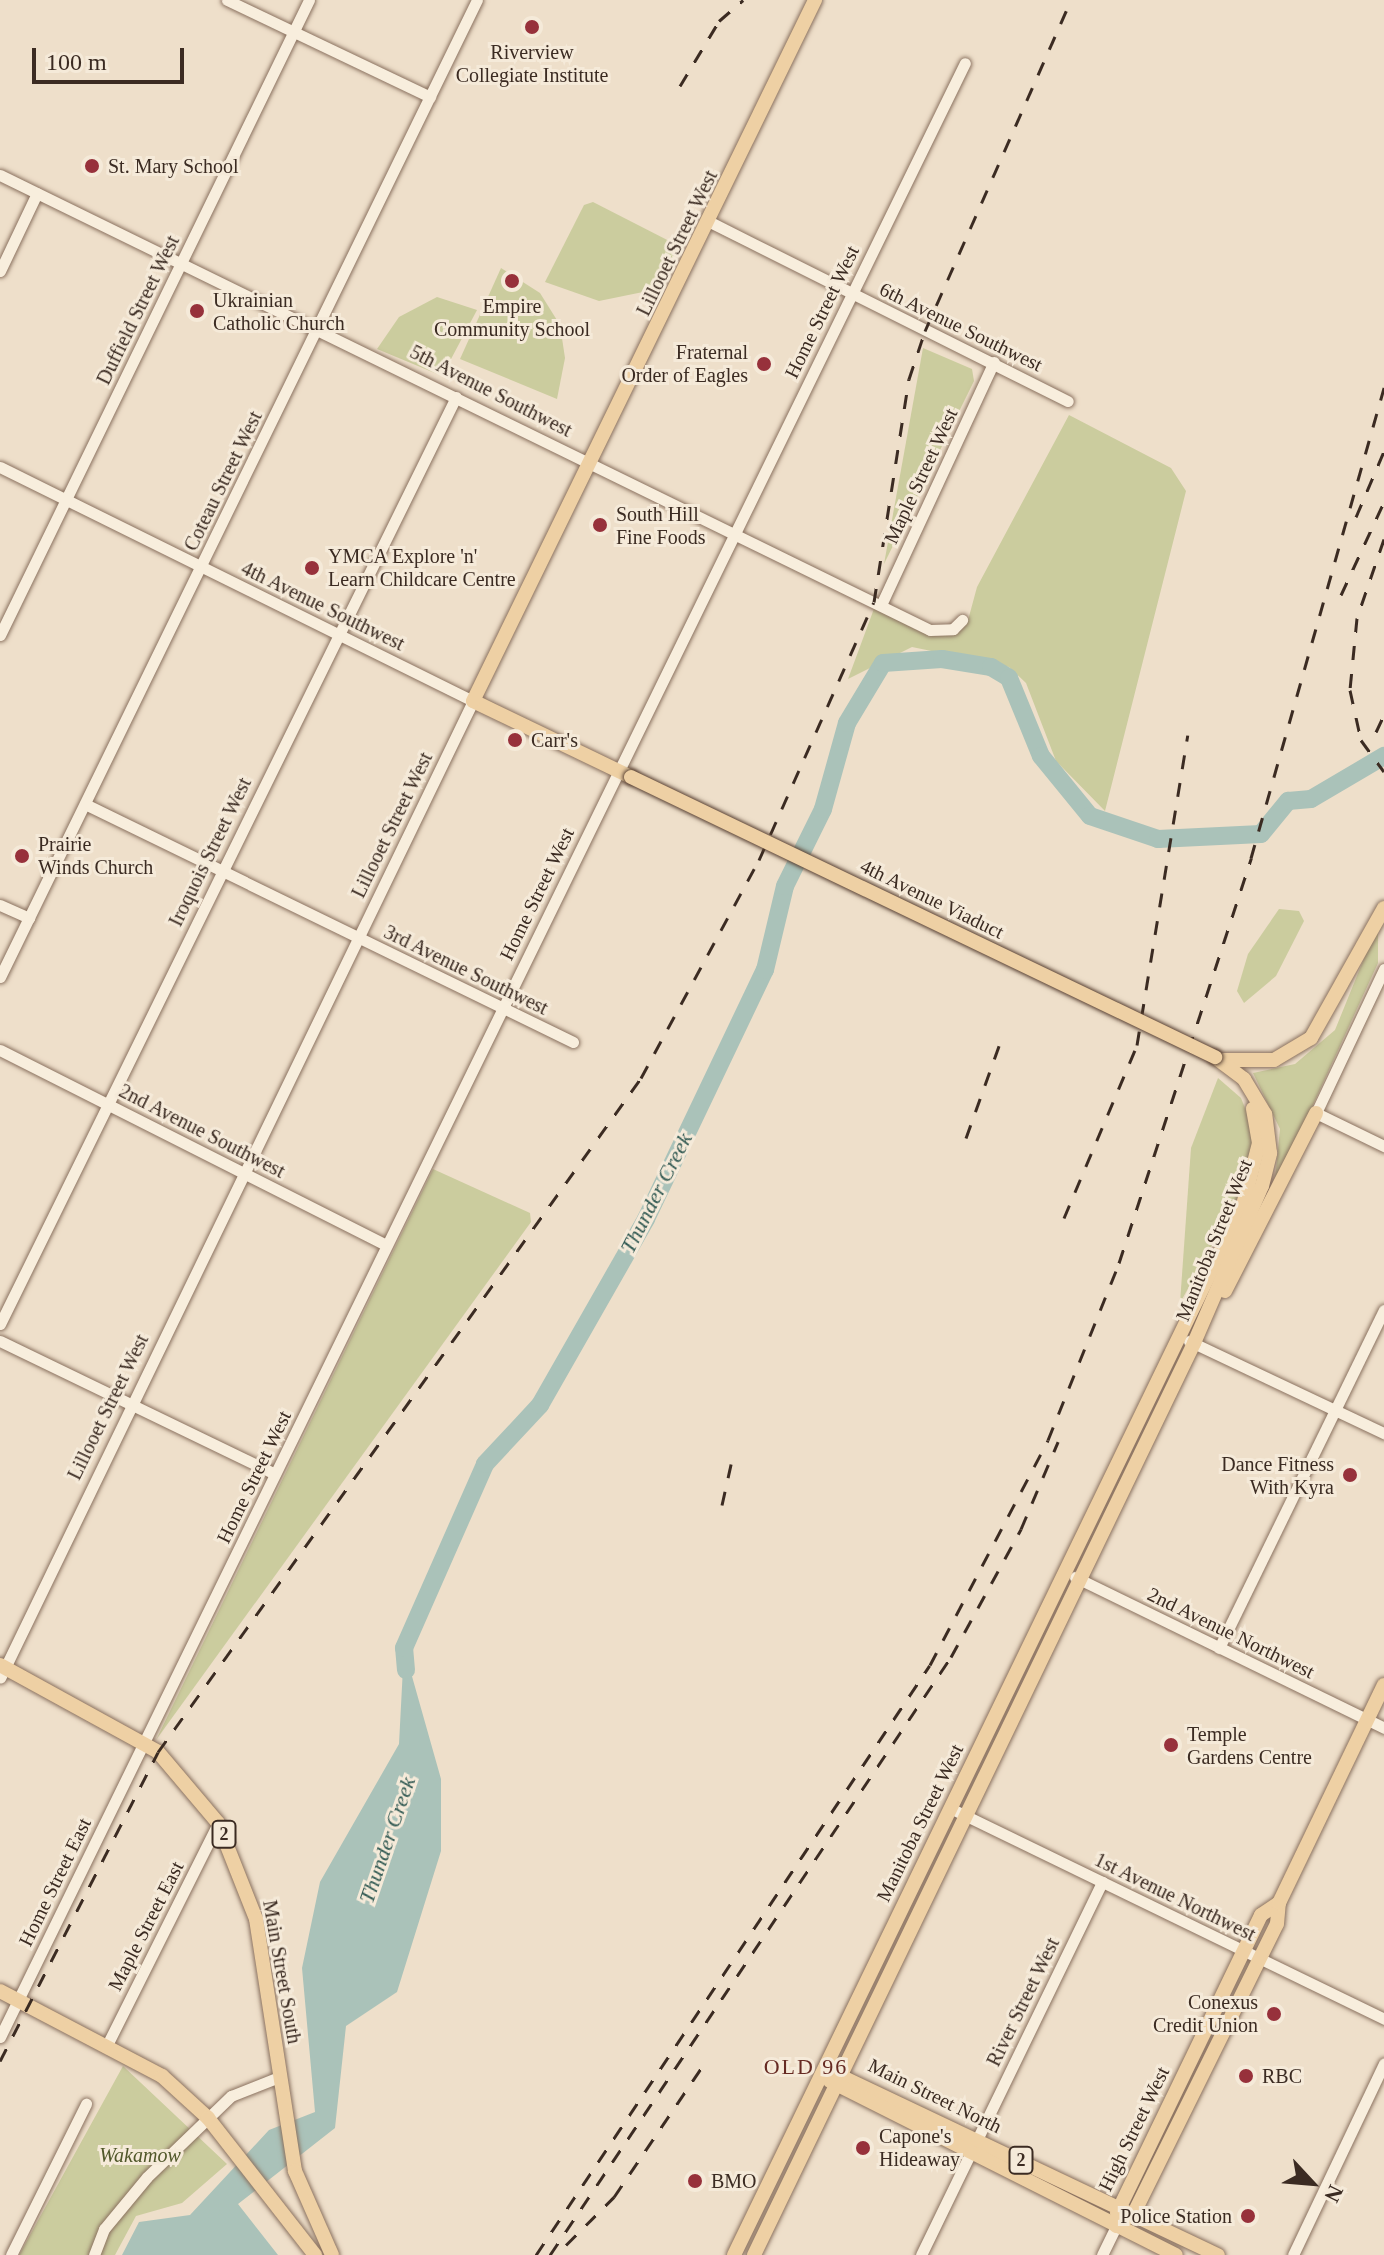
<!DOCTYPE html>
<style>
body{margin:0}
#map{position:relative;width:1384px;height:2255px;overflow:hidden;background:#eedfca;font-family:Georgia,serif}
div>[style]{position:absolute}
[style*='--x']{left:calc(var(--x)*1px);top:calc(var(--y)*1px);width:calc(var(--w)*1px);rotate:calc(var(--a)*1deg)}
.green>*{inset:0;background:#cbcc9e}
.water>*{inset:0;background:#aac2b9}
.river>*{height:18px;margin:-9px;padding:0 9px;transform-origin:9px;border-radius:9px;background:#aac2b9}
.roads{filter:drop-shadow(0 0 2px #8a715f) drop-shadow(0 0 2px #8a715f)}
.minor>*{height:11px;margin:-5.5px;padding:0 5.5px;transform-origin:5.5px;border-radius:5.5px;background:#f8eedd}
.major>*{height:14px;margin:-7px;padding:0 7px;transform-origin:7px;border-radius:7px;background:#eed0a4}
.rail>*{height:3px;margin-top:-1.5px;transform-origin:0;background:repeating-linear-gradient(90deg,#3b2b22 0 14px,transparent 0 28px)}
.bridges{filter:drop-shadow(0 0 2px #584032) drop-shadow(0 0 2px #584032)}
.major-bridge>*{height:14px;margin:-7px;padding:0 7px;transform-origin:7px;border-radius:7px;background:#eed0a4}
.dots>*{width:22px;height:22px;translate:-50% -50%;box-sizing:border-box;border:4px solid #f5ead9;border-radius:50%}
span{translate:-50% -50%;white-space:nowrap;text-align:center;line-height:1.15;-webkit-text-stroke:6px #f5ead9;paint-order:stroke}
.shield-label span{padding:2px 6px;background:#f5ead9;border:2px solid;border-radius:6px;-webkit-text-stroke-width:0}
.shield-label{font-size:18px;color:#3b2b22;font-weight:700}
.poi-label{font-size:20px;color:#3b2b22}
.left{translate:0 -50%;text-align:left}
.right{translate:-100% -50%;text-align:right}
.street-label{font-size:20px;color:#3b2b22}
.park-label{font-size:20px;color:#505729;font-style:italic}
.water-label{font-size:22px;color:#325a53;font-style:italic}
.neighbourhood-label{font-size:22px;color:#662a22;letter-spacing:2px}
.north{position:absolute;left:1272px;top:2143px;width:80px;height:80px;-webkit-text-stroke:6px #f5ead9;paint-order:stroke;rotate:116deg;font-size:22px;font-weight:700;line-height:32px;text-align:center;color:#3b2b22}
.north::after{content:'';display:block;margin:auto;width:28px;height:36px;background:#3b2b22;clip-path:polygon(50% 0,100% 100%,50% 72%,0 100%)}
.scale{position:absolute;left:32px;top:48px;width:152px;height:36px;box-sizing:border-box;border:4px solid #3b2b22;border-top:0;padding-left:10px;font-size:24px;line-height:28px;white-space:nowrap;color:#3b2b22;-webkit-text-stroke:6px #f5ead9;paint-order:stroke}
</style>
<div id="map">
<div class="green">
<div style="clip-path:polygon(593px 202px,679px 246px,661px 280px,643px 292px,599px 301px,545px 282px,584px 205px)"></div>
<div style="clip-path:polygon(501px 268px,540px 293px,560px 325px,565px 358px,557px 399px,460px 359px)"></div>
<div style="clip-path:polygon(437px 297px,477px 310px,442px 376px,377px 349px,399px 317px)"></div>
<div style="clip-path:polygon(923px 348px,972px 369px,974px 381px,884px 564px)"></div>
<div style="clip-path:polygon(1069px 415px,1171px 468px,1186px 491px,1105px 811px,1056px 761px,1026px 683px,1009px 667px,912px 647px,848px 679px,875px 606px,938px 636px,967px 624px,977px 587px)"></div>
<div style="clip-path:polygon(1279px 909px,1299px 911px,1304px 921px,1276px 976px,1244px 1003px,1237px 991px,1248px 954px)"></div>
<div style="clip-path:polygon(1378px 924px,1378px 963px,1274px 1190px,1280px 1129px,1253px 1073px,1295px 1064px,1335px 1030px)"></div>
<div style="clip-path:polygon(1218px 1078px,1241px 1098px,1256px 1136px,1246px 1183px,1180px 1303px,1191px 1148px)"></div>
<div style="clip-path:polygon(433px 1169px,530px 1213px,531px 1222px,156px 1740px)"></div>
<div style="clip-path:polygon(123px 2066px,227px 2164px,182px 2203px,136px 2216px,115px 2255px,19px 2255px)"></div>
</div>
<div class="water">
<div style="clip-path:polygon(404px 1648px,441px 1779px,441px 1851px,397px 1992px,346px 2026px,335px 2128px,238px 2204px,278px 2255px,122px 2255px,139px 2222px,190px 2215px,269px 2130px,315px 2112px,302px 1968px,320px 1882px,399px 1744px)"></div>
</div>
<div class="river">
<div style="--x:406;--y:1670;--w:22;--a:-95"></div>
<div style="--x:404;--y:1648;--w:201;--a:-66.2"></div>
<div style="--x:485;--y:1464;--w:81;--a:-47"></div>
<div style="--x:540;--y:1405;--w:214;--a:-60.3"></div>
<div style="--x:646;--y:1219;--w:276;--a:-64.5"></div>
<div style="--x:765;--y:970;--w:86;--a:-76.6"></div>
<div style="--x:785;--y:886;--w:86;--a:-63.7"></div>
<div style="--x:823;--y:809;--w:89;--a:-74.4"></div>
<div style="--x:847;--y:723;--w:70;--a:-59"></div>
<div style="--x:883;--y:663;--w:59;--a:-3.9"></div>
<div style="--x:942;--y:659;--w:50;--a:9.3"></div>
<div style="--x:991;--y:667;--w:21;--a:31"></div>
<div style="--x:1009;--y:678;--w:84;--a:67.7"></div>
<div style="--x:1041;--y:756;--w:77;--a:50.8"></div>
<div style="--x:1090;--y:816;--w:72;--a:18.7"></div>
<div style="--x:1158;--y:839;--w:103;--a:-2.8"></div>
<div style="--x:1261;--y:834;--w:43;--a:-50.7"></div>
<div style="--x:1288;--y:801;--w:23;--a:-5"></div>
<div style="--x:1311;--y:799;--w:85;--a:-30.5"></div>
</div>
<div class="roads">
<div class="minor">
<div style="--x:227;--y:0;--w:225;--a:25.5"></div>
<div style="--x:0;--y:175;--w:1035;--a:26.07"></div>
<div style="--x:930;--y:630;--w:23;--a:-2"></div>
<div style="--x:953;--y:629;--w:13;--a:-45"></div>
<div style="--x:710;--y:222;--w:400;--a:26.6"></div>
<div style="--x:0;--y:271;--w:86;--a:-64.6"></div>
<div style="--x:0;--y:467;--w:528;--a:26.32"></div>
<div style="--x:473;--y:701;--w:1085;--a:115.83"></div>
<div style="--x:881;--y:605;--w:268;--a:-65.1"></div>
<div style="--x:0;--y:635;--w:706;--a:-64.05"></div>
<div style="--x:85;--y:804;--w:543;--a:26"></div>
<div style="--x:0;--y:905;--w:32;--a:24"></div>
<div style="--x:1384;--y:969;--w:159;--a:115.3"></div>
<div style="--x:1316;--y:1113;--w:76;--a:25.9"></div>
<div style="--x:0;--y:977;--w:1087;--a:-63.98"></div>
<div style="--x:0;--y:1050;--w:432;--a:26.8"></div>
<div style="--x:0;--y:1324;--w:1033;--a:-63.81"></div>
<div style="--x:0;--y:1341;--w:305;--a:25.8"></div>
<div style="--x:1189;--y:1341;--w:216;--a:25.3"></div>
<div style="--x:1075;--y:1577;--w:344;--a:26"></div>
<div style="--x:1219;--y:1648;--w:376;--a:-64"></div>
<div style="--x:950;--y:1808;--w:483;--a:25.9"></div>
<div style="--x:0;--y:2037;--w:2197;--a:-63.95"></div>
<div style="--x:107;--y:2045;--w:248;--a:-63.4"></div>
<div style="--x:11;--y:2255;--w:169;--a:-63.6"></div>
<div style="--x:94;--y:2255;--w:28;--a:-69"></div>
<div style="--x:104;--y:2229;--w:67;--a:-50.4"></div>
<div style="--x:147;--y:2177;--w:117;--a:-44"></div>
<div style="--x:231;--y:2096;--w:52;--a:-21.6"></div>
<div style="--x:921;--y:2255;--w:415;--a:-64.1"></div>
<div style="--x:1102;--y:2255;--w:32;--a:-64"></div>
<div style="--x:1293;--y:2255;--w:212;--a:-64.6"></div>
</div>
<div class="major">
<div style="--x:631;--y:777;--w:175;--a:-154.3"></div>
<div style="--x:473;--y:701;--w:780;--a:-63.99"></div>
<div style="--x:1224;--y:1060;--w:50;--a:0"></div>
<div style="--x:1274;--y:1060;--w:43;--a:-30.7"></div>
<div style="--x:1311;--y:1038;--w:149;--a:-60.7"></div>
<div style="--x:1225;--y:1291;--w:200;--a:-62.9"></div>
<div style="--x:0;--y:1665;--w:180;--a:28.8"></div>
<div style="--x:158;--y:1752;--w:93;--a:49.8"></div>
<div style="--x:218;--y:1823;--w:103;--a:68.4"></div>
<div style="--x:256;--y:1919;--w:255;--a:81.2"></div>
<div style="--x:295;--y:2171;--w:92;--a:66.2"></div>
<div style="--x:0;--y:1991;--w:183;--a:27.7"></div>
<div style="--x:162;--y:2076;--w:62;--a:42.4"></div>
<div style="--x:208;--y:2118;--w:174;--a:52"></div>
<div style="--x:834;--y:2073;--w:425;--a:25.4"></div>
<div style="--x:830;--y:2081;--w:387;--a:26.7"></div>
<div style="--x:1117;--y:2213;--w:331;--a:-64.2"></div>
<div style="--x:1261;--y:1915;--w:22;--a:-34"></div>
<div style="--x:1116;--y:2226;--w:22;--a:-36"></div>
<div style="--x:1134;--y:2213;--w:322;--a:-63.7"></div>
<div style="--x:1277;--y:1924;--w:21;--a:-85"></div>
<div style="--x:1279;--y:1903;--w:242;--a:-64.3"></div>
<div style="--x:734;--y:2255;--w:1167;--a:-64.14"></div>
<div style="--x:1243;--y:1205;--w:64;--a:-75.5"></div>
<div style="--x:1259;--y:1143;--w:35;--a:-100"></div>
<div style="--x:754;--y:2255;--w:1013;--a:-64.24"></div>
<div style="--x:1194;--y:1343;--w:171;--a:-66.6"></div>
<div style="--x:1262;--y:1186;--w:34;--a:-76"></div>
<div style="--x:1270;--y:1153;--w:39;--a:-97"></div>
<div style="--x:1265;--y:1114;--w:41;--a:-121"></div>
<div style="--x:1244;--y:1079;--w:36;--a:-143"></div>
</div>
</div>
<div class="rail">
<div style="--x:680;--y:86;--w:76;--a:-59"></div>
<div style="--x:719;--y:21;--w:32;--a:-41"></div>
<div style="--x:1356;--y:517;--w:72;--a:-67"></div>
<div style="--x:1384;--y:539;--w:83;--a:108.9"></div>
<div style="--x:1357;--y:618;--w:72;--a:95.6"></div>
<div style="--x:1350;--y:690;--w:51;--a:77.6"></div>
<div style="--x:1361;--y:740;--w:39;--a:54"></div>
<div style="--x:1341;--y:595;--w:102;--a:-65.2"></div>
<div style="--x:1376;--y:732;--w:19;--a:-65"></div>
<div style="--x:966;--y:1138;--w:101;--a:-70.3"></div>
<div style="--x:1064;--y:1218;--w:188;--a:-67.1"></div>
<div style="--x:1137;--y:1045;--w:314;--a:-80.7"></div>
<div style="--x:722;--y:1505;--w:55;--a:-77.5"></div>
<div style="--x:0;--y:2061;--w:347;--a:-62.9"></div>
<div style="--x:158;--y:1752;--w:829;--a:-54.37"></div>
<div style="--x:641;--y:1078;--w:248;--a:-61.6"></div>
<div style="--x:759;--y:860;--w:282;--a:-66"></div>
<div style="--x:874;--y:602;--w:226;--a:-81.1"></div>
<div style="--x:909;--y:379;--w:51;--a:-71.6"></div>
<div style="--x:925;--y:331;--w:362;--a:-66.2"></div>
<div style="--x:566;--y:2245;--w:68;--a:-45"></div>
<div style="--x:614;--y:2197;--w:161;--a:-55.9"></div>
<div style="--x:536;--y:2255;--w:709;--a:-56.27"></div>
<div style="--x:930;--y:1665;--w:254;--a:-62.3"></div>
<div style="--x:1048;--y:1440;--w:191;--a:-68.1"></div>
<div style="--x:1119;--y:1263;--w:426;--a:-71.9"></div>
<div style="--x:1251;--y:858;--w:489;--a:-74.2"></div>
<div style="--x:550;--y:2255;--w:720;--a:-56.16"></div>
<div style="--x:951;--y:1657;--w:146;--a:-61.3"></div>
<div style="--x:1021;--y:1529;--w:95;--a:-67"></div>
</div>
<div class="bridges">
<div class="major-bridge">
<div style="--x:631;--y:777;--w:648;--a:25.62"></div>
</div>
</div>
<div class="dots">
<div style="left:532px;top:27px;background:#97313b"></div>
<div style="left:92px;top:166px;background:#97313b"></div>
<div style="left:512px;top:281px;background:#97313b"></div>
<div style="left:197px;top:311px;background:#97313b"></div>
<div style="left:764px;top:364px;background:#97313b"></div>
<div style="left:600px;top:525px;background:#97313b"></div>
<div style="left:312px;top:568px;background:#97313b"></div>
<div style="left:515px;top:740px;background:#97313b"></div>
<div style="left:22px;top:856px;background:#97313b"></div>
<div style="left:1350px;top:1475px;background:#97313b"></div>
<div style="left:1171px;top:1745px;background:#97313b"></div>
<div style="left:1274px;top:2014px;background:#97313b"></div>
<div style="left:1246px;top:2076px;background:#97313b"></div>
<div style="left:863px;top:2148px;background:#97313b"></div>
<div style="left:695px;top:2181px;background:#97313b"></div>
<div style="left:1248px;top:2216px;background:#97313b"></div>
</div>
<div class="shield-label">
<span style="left:224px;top:1834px">2</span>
<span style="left:1021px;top:2160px">2</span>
</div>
<div class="poi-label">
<span style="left:532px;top:64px">Riverview<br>Collegiate Institute</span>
<span class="left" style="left:108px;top:166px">St. Mary School</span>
<span class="left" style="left:213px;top:312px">Ukrainian<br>Catholic Church</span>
<span style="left:512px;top:318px">Empire<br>Community School</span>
<span class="right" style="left:748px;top:364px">Fraternal<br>Order of Eagles</span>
<span class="left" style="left:616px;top:526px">South Hill<br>Fine Foods</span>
<span class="left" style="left:328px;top:568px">YMCA Explore 'n'<br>Learn Childcare Centre</span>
<span class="left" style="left:531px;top:740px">Carr's</span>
<span class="left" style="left:38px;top:856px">Prairie<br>Winds Church</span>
<span class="right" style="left:1334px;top:1476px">Dance Fitness<br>With Kyra</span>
<span class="left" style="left:1187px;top:1746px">Temple<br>Gardens Centre</span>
<span class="right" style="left:1258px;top:2014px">Conexus<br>Credit Union</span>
<span class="left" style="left:1262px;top:2076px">RBC</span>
<span class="left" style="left:879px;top:2148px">Capone's<br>Hideaway</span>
<span class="left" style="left:711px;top:2181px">BMO</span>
<span class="right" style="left:1232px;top:2216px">Police Station</span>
</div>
<div class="street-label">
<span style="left:677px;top:243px;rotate:-64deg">Lillooet Street West</span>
<span style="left:138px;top:310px;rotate:-64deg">Duffield Street West</span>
<span style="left:822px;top:312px;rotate:-64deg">Home Street West</span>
<span style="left:961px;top:327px;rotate:26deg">6th Avenue Southwest</span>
<span style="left:491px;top:391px;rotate:27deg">5th Avenue Southwest</span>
<span style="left:921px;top:476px;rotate:-65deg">Maple Street West</span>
<span style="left:223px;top:481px;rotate:-64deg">Coteau Street West</span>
<span style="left:323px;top:606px;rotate:26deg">4th Avenue Southwest</span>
<span style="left:392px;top:825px;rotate:-64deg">Lillooet Street West</span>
<span style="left:210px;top:852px;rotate:-64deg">Iroquois Street West</span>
<span style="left:537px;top:894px;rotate:-64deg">Home Street West</span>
<span style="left:932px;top:899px;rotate:26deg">4th Avenue Viaduct</span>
<span style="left:466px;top:970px;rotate:26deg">3rd Avenue Southwest</span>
<span style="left:202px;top:1131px;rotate:27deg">2nd Avenue Southwest</span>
<span style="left:1214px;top:1240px;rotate:-68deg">Manitoba Street West</span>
<span style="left:108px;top:1407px;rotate:-64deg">Lillooet Street West</span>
<span style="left:254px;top:1477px;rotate:-64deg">Home Street West</span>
<span style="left:1231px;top:1633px;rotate:26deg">2nd Avenue Northwest</span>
<span style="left:920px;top:1823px;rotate:-64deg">Manitoba Street West</span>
<span style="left:55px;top:1882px;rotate:-64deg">Home Street East</span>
<span style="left:1175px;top:1897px;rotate:26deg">1st Avenue Northwest</span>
<span style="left:146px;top:1926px;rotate:-63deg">Maple Street East</span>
<span style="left:282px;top:1972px;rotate:80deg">Main Street South</span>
<span style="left:1023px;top:2002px;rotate:-64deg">River Street West</span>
<span style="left:935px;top:2096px;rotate:26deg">Main Street North</span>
<span style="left:1134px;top:2129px;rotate:-64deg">High Street West</span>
</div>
<div class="park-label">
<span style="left:140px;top:2155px">Wakamow</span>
</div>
<div class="water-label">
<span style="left:656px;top:1193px;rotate:-63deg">Thunder Creek</span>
<span style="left:387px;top:1840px;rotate:-71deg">Thunder Creek</span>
</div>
<div class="neighbourhood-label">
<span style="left:806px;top:2067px">OLD 96</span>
</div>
<div class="north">N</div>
<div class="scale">100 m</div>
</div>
